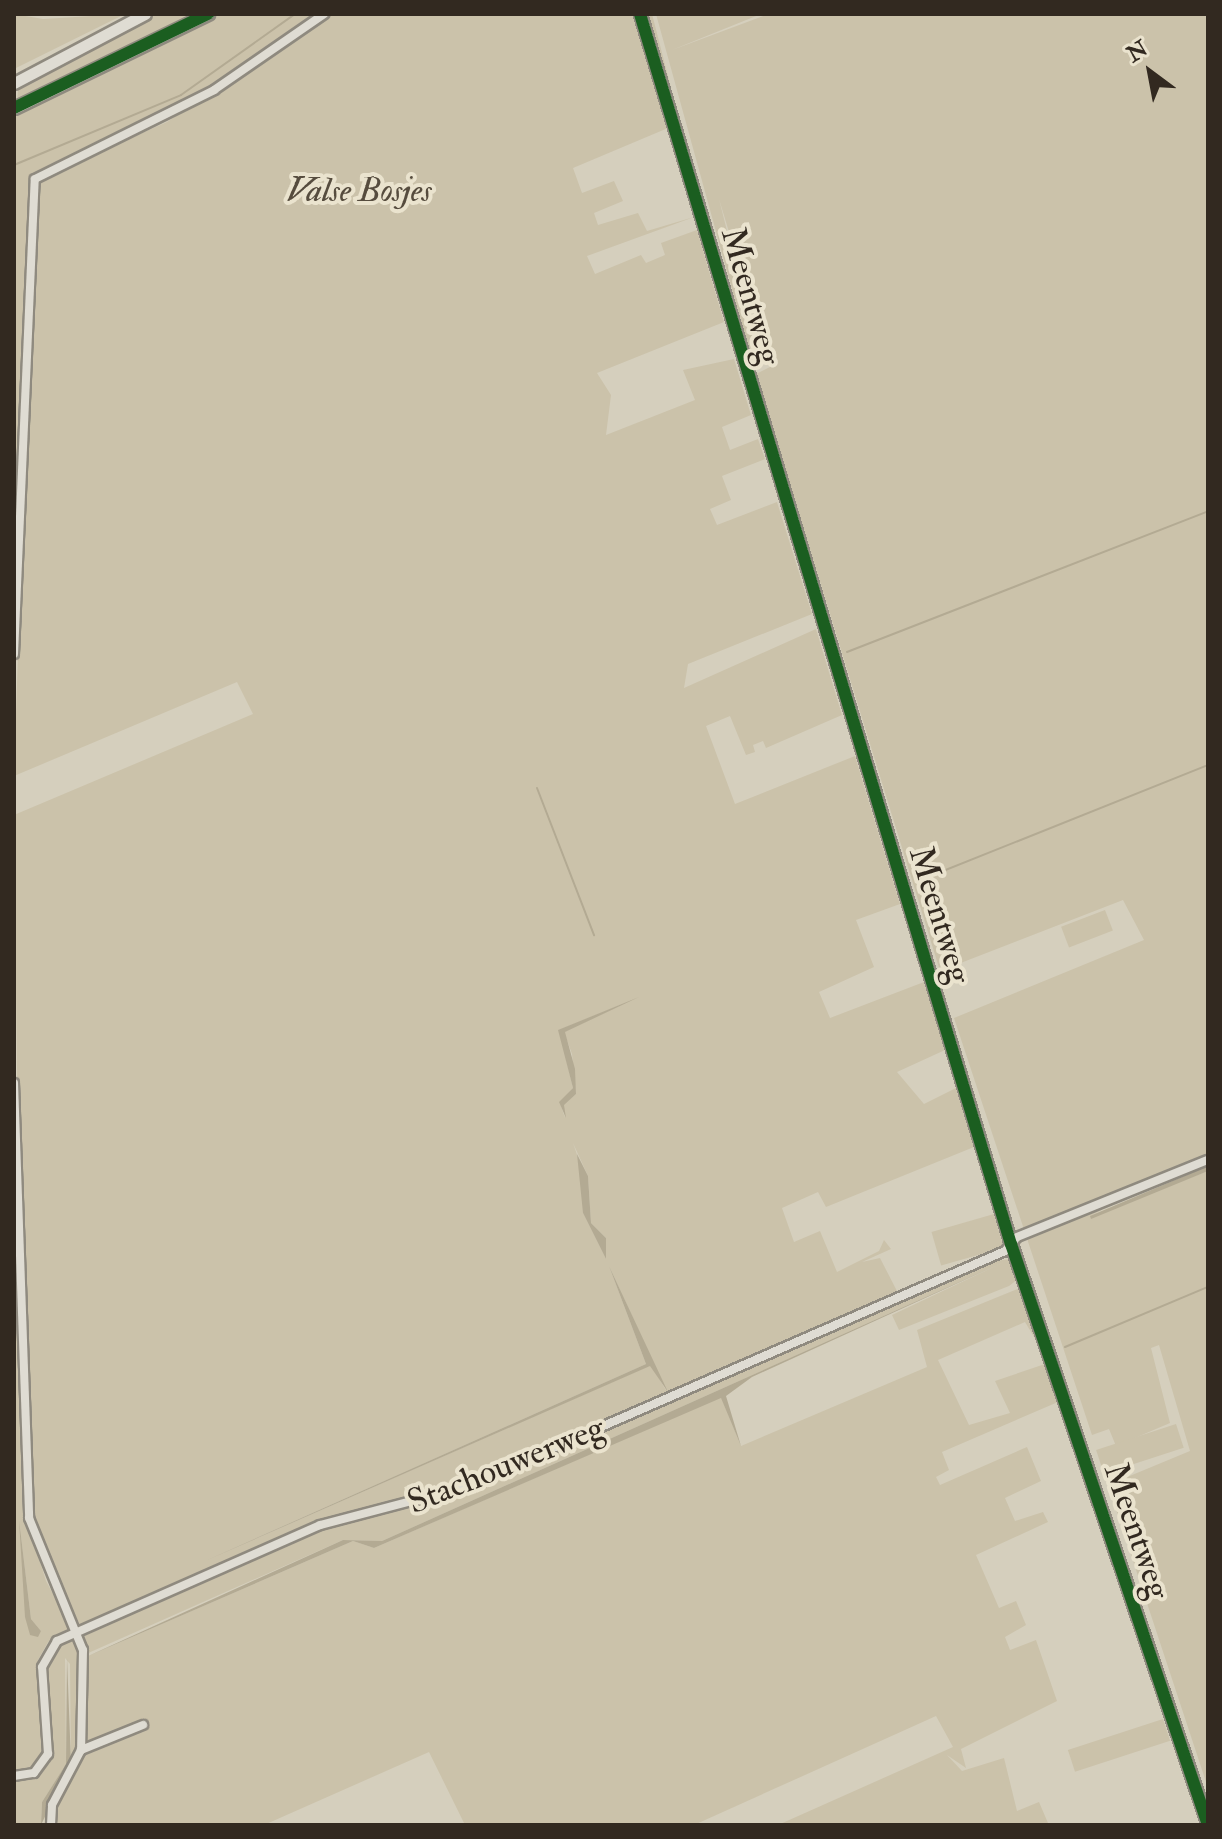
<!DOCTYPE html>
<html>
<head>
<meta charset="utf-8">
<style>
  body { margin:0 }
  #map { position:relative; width:1222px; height:1839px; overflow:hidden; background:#d5cfbd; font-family:"IM FELL Double Pica",serif }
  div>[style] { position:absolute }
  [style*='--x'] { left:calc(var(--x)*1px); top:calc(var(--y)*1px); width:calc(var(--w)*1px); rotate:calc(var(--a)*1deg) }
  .green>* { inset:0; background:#cbc2aa; transform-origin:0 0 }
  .water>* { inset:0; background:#b3aa93 }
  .stream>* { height:2px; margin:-1px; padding:0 1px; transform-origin:1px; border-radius:1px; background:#b3aa93 }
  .roads { filter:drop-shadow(2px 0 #8f8a7f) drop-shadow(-2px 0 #8f8a7f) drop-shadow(0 2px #8f8a7f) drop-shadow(0 -2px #8f8a7f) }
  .street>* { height:8px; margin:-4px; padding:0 4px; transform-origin:4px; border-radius:4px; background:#dfdcd3 }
  .secondary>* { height:11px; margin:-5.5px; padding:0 5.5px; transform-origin:5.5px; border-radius:5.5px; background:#dfdcd3 }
  .cycleway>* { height:12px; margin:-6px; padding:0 6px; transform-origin:6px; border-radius:6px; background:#1b5e20 }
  span { translate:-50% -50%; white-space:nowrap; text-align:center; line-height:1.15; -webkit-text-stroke:8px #eae3ce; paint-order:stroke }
  .park-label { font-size:34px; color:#564c3e; font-style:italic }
  .street-label { font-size:34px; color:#322920 }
  .frame { position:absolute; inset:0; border:16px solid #322920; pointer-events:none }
  .north { position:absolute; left:1110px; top:32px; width:80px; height:80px; -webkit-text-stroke:6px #eae3ce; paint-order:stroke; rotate:328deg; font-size:22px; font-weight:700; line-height:32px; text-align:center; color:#322920 }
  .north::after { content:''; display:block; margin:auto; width:28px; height:36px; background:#322920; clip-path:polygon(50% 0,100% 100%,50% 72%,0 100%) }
</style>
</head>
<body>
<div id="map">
  <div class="green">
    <div style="clip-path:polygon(14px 14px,43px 19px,125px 14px,14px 69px)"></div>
    <div style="clip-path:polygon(157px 14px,193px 14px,17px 102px,18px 90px)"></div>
    <div style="clip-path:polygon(216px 14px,319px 14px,175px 108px,31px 180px,14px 580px,14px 112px)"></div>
    <div style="clip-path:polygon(evenodd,329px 14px,652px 14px,671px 88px,659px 93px,668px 128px,573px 168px,582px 193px,614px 181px,623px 201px,594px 213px,598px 225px,638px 213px,647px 231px,694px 217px,587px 256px,595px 274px,641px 255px,646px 263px,665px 255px,661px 243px,697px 230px,724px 322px,597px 373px,611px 395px,606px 435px,695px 400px,683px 370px,734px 359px,751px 415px,722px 427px,730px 450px,758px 439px,765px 459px,722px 476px,731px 500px,710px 509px,717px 525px,777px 502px,812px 614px,688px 664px,684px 688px,816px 629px,842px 715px,766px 748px,763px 741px,753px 745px,755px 752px,746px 755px,730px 716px,706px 726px,735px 804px,855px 756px,900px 904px,856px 920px,874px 967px,819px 992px,830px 1018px,924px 982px,945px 1050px,897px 1072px,924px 1104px,956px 1088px,974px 1147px,826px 1207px,818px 1192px,782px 1208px,794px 1242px,820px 1231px,837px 1272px,879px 1251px,884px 1240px,891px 1249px,862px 1262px,880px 1258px,899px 1295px,437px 1495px,351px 1515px,81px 1627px,33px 1527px,19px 1242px,14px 815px,253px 714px,237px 682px,14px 776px,32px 224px,39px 179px,167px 122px,329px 14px,625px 1003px,564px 1032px,572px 1054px,576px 1094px,563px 1105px,565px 1118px,560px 1103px,573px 1088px,559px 1030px,625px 1003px,329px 14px,573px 1143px,588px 1176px,591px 1223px,606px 1238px,606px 1259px,583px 1213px,584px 1175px,573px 1143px,329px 14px,609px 1266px,667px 1392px,651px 1365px,205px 1561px,646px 1364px,609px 1266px)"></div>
    <div style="clip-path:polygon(656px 14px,761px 14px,672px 50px,769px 14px,1208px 14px,1208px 1153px,1098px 1199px,1102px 1210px,1090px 1216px,1208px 1171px,1208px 1788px,1108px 1485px,1190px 1451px,1159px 1345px,1151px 1348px,1170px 1423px,1116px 1446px,1109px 1429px,1092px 1435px,954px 1018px,1144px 940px,1123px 900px,940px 971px,756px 374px,770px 367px,719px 199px,759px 359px,752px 362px)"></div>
    <div style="left:1105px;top:910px;width:22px;height:47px;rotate:69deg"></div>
    <div style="clip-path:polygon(evenodd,14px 1180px,28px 1523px,46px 1581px,71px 1627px,48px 1642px,38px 1660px,43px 1756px,35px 1768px,14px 1770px,14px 1180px,19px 1520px,31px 1619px,41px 1631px,30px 1635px,19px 1520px)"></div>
    <div style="left:994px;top:1214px;width:35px;height:65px;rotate:74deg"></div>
    <div style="clip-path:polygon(1012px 1259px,1018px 1279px,1009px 1286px,899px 1330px,892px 1315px,1004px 1262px,382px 1541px,343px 1540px,86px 1654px,84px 1636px,95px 1628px,316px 1530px,435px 1501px,994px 1261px)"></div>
    <div style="clip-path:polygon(1020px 1288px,1043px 1352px,1025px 1322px,938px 1360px,969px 1425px,1010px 1413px,995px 1381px,1045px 1364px,1058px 1402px,942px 1452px,949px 1470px,936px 1477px,940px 1485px,1027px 1447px,1041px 1481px,1005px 1498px,1015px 1521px,1043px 1512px,1048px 1522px,976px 1555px,999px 1608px,1016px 1601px,1026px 1625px,1005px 1637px,1010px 1650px,1036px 1640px,1057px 1701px,961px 1749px,966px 1768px,947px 1755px,962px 1771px,1004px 1758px,1017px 1811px,1039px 1802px,1048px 1823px,778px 1825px,953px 1747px,936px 1716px,694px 1825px,465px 1825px,429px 1752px,264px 1825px,53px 1825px,56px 1802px,84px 1753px,86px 1657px,353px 1541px,374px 1548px,721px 1397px,741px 1446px,927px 1367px,917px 1330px)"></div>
    <div style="left:1176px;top:1424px;width:25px;height:84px;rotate:72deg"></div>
    <div style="clip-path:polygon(73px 1639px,83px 1661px,77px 1754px,44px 1825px,47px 1801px,71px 1763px,70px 1664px,65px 1658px,66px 1764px,42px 1802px,41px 1825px,14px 1825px,14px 1781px,33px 1778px,50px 1763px,46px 1663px,55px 1648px)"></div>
    <div style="left:1163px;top:1719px;width:23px;height:100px;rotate:72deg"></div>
  </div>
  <div class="water">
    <div style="clip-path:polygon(639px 997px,565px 1032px,575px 1069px,576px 1094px,564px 1105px,566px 1118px,559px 1102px,573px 1088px,558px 1030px)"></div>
    <div style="clip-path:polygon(577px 1154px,588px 1176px,591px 1223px,606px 1238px,606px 1259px,583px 1213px)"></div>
    <div style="clip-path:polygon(1208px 1166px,1208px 1171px,1091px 1219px,1090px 1216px)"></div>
    <div style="clip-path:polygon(1004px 1262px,752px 1377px,726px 1396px,741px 1446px,721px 1398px,374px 1548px,353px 1541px,86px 1657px,343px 1540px,382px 1541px)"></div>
    <div style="clip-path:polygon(609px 1266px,668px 1392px,650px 1366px,205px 1561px,646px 1364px)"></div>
    <div style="clip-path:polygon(19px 1520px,31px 1619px,41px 1631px,38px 1637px,30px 1635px,25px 1617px)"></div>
    <div style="clip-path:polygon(67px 1658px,71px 1763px,41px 1825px,42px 1802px,66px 1764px)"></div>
  </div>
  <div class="stream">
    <div style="--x:14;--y:165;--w:181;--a:-22.7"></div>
    <div style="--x:181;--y:95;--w:140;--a:-35.4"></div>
    <div style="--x:847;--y:652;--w:388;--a:-21.3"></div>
    <div style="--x:537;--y:788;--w:158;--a:68.8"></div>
    <div style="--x:918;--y:881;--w:312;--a:-21.8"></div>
    <div style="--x:1065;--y:1347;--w:155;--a:-22.8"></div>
  </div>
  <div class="roads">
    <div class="street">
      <div style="--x:14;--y:654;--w:475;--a:-87.5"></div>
      <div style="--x:35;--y:179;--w:200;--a:-26.4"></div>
      <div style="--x:214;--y:90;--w:134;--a:-34.6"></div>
      <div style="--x:14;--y:1083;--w:435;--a:88"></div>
      <div style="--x:29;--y:1518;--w:143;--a:67.8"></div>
      <div style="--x:83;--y:1650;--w:100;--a:91.1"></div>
      <div style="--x:14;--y:1776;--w:20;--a:-9"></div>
      <div style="--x:34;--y:1773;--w:24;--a:-54"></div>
      <div style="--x:48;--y:1754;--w:87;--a:-93.9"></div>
      <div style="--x:42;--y:1667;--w:30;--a:-60"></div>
      <div style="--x:57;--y:1641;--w:287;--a:-23.8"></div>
      <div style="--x:320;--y:1525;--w:146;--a:-14.7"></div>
      <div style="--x:461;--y:1488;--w:593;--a:-23.54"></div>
      <div style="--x:1005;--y:1251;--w:18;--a:-49"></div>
      <div style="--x:1017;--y:1237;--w:206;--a:-22"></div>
      <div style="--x:51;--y:1825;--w:20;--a:-87"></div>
      <div style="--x:52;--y:1805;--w:62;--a:-62.2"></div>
      <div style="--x:81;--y:1750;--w:67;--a:-22"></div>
    </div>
    <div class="secondary">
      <div style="--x:640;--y:14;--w:1285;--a:73.22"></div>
      <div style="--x:1011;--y:1244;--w:613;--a:71.27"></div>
      <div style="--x:14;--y:83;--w:148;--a:-27.8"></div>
      <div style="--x:14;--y:108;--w:216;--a:-25.9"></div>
    </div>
  </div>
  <div class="cycleway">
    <div style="--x:640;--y:14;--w:1285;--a:73.22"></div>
    <div style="--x:1011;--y:1244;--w:613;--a:71.27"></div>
    <div style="--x:14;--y:108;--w:216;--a:-25.9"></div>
  </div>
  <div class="park-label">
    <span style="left:359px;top:191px">Valse Bosjes</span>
  </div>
  <div class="street-label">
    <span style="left:751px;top:296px;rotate:74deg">Meentweg</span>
    <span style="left:940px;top:915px;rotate:73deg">Meentweg</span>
    <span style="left:506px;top:1465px;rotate:-22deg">Stachouwerweg</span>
    <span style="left:1137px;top:1531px;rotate:71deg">Meentweg</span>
  </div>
  <div class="frame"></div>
  <div class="north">N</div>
</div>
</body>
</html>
